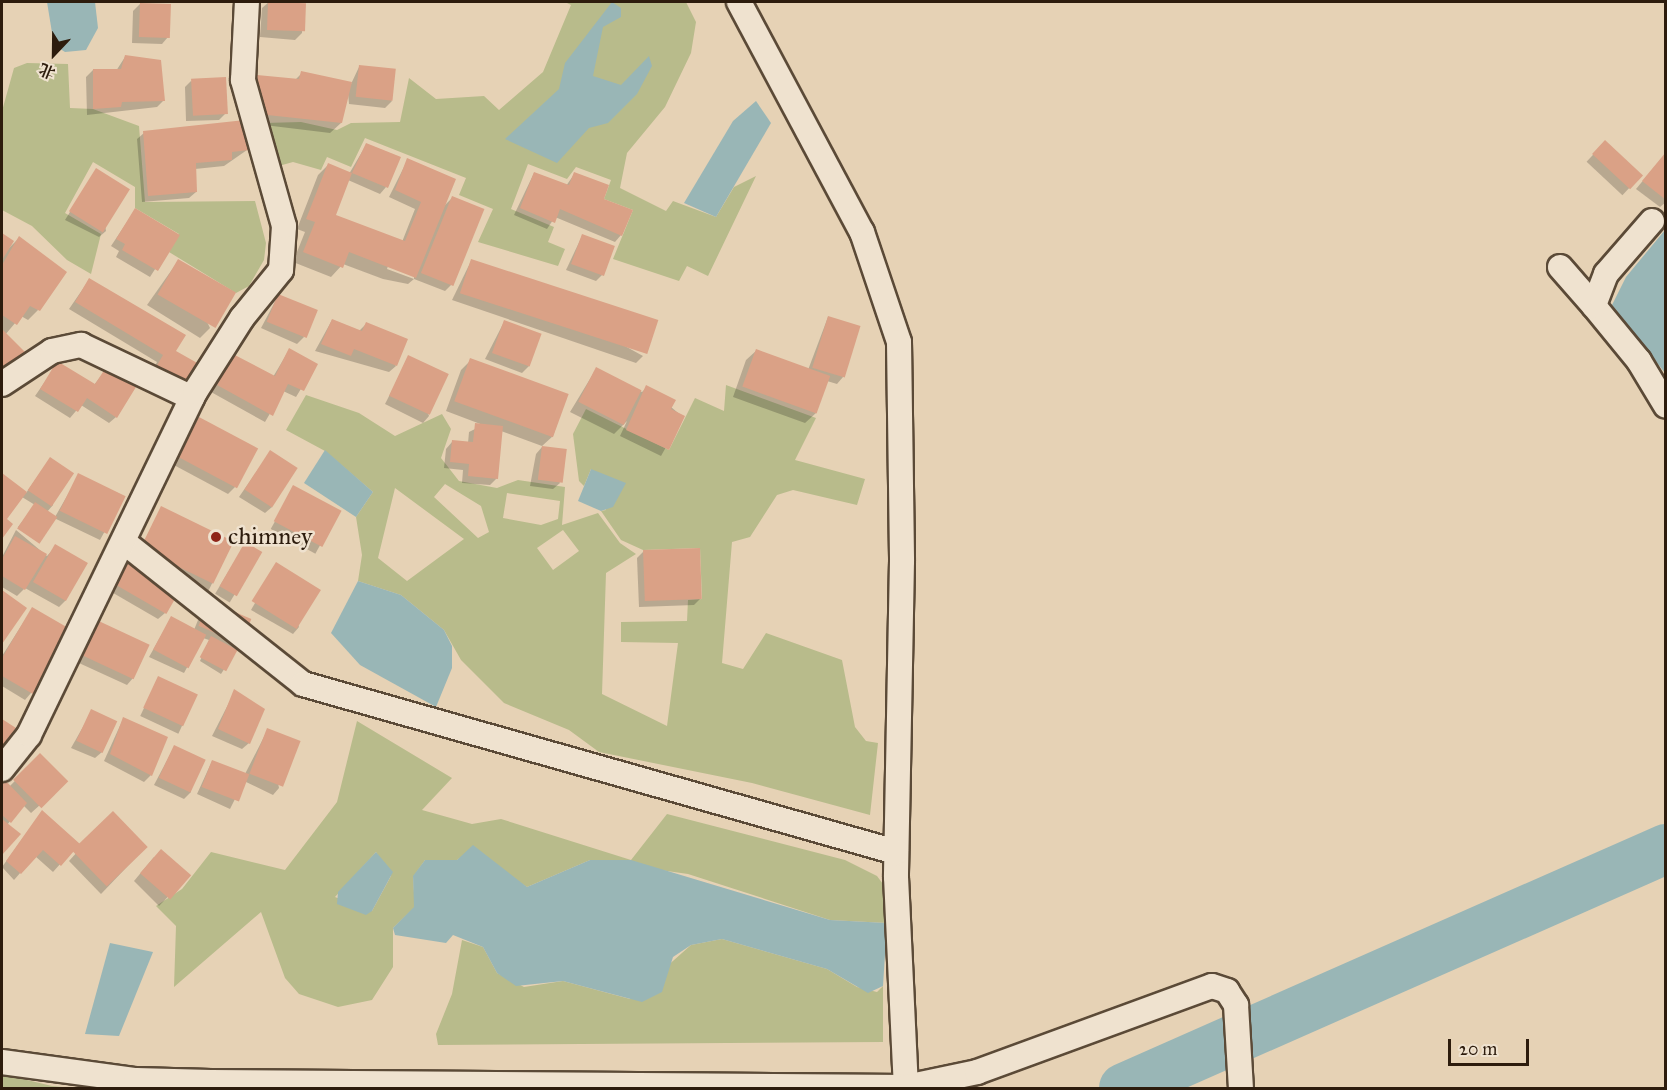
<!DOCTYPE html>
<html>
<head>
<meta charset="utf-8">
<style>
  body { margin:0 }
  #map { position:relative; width:1667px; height:1090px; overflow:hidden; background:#e6d2b5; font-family:"IM FELL Great Primer","Noto Serif SC",serif }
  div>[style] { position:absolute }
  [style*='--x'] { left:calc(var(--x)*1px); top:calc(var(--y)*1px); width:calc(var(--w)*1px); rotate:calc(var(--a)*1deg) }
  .green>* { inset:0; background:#b8bb8b }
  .water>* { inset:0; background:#99b6b6 }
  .shadow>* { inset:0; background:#0003; transform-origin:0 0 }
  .river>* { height:50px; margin:-25px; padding:0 25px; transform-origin:25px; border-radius:25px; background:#99b6b6 }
  .building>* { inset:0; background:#daa186; transform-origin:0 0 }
  .roads { filter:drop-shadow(2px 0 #5b4a37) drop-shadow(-2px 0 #5b4a37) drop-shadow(0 2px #5b4a37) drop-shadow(0 -2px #5b4a37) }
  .minor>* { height:24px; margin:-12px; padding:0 12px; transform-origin:12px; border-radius:12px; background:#efe2cf }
  .dots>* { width:16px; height:16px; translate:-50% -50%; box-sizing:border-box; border:3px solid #efe2cf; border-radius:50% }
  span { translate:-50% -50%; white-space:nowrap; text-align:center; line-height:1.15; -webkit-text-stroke:5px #efe2cf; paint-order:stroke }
  .poi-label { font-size:24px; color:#2d1c0d }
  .left { translate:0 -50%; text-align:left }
  .frame { position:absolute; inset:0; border:3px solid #2d1c0d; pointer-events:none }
  .north { position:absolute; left:24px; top:24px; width:60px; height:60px; -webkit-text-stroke:4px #efe2cf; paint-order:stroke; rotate:202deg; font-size:16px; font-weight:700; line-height:24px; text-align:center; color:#2d1c0d }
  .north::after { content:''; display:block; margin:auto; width:21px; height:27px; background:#2d1c0d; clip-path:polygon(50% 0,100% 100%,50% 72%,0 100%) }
  .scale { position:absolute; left:1448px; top:1039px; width:81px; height:27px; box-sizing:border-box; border:3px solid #2d1c0d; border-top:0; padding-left:8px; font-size:18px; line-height:21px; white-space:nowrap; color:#2d1c0d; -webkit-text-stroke:4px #efe2cf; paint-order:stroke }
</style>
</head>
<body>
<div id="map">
  <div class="green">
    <div style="clip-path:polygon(565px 2px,686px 2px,696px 22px,691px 53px,665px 107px,627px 153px,620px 188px,666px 211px,673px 201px,716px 217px,734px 187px,756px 176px,708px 276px,687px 266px,679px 281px,613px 259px,633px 210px,604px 199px,611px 180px,576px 167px,567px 179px,528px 164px,511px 209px,554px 227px,548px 242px,565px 249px,558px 266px,478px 242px,493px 209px,459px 195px,466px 178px,365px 138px,351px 167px,327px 157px,321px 170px,293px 162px,275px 167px,265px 123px,301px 122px,337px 130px,351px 123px,400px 122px,409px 78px,436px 99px,484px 96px,499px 110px,543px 72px,571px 5px)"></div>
    <div style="clip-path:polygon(27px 63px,68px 64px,70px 108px,93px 109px,139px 126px,145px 202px,255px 201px,266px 243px,264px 260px,249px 286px,236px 293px,169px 252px,179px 234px,135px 208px,135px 187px,93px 162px,65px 213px,101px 234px,91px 274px,67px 260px,32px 226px,2px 210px,2px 111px,14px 68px)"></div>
    <div style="clip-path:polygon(evenodd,726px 385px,816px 418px,795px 460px,865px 479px,857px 505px,793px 490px,777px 495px,750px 537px,732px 542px,722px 663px,743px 669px,766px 633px,842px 660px,855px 727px,866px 741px,878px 743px,870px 815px,752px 783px,599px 752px,569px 730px,504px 703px,461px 660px,444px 630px,401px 595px,358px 581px,362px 555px,356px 517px,373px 492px,325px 451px,286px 430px,306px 395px,359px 413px,395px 436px,442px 414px,451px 429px,441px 458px,459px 481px,497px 488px,518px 480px,565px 487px,562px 525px,598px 513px,620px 543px,636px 554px,606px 573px,602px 694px,667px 726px,678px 643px,621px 642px,621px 622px,687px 621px,688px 600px,702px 599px,700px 548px,643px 550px,621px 540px,601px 511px,606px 510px,591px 469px,584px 486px,579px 481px,573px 434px,586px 409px,669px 450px,695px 398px,724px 411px,726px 385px,445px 484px,481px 506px,489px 532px,478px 538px,434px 497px,445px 484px,726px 385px,395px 488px,464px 539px,407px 581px,378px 558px,395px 488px,726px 385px,507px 493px,560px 501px,558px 519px,541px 525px,503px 518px,507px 493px,726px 385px,563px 530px,579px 551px,553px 570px,537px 548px,563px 530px)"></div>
    <div style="clip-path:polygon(evenodd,357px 721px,452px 778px,422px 810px,472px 824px,501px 819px,631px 860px,667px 814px,845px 860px,877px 876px,886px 888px,887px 923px,830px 920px,688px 874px,590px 860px,527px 887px,470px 850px,457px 860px,425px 860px,413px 877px,415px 907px,393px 928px,393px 967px,372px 1000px,338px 1007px,299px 994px,285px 978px,261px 912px,174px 987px,176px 926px,156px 906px,182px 889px,211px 852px,285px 870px,337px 802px,357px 721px,376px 852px,391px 876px,372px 911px,335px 897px,376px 852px)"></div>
    <div style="clip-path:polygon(722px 939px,827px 969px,857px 987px,877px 992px,883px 986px,883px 1042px,438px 1045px,436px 1034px,452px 994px,462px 940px,483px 947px,497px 973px,524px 987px,563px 981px,630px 999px,691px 945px)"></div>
    <div style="clip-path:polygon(2px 1074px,52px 1086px,73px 1088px,2px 1088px)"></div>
  </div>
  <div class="water">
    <div style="clip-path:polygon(47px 2px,95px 2px,98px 28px,86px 50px,65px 52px,54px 45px)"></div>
    <div style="clip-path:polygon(612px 2px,621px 8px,621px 17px,603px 27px,593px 76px,621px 85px,649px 56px,652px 66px,637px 94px,608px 123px,589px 128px,557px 163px,505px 139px,559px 89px,565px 63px)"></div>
    <div style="clip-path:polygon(756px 101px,771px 123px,716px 217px,684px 203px,733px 121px)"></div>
    <div style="clip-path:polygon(1665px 230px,1665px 229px,1665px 373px,1612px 305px,1626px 277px)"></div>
    <div style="clip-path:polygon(325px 450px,373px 492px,356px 517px,304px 483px)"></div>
    <div style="clip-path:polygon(591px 469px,626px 483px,613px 507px,601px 511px,578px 501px)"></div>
    <div style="clip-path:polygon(358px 581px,401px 595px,444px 630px,452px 646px,452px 668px,436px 707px,360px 665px,331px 633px)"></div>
    <div style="clip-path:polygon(473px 845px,527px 887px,590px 860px,631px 860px,830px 920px,887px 923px,883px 986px,868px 993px,827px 969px,722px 939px,691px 945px,673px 957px,662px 992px,642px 1002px,563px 981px,516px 986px,497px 973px,483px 947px,453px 935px,446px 943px,395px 935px,393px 928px,414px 907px,413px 876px,425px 860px,457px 860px)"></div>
    <div style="clip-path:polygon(376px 852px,393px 872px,372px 911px,366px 915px,337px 904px,338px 892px)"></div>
    <div style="clip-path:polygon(110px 943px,153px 952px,119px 1036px,85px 1034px)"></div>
  </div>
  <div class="shadow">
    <div style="clip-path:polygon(269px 2px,304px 5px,302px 33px,295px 40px,260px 37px,262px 8px)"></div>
    <div style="clip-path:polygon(140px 4px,168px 37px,162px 44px,132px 43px,133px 11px)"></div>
    <div style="clip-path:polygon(125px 57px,163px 101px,157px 107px,87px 115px,86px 77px,93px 70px,116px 71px)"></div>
    <div style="clip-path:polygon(359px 67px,392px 101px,385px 108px,349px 104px,348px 93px,341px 123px,330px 133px,248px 123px,248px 87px,258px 77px,295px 80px,302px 73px,351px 84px)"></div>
    <div style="clip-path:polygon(191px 81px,226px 113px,219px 120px,186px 121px,185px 87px)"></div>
    <div style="clip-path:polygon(144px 133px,247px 150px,224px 166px,195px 169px,196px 192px,189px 198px,142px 202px,137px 139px)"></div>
    <div style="left:1605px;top:142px;width:49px;height:27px;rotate:43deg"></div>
    <div style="clip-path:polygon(evenodd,366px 145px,386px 187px,380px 194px,348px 180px,334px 216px,402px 242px,415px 209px,389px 197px,408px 159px,443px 207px,452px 198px,452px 284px,445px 291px,414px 279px,408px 284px,383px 279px,343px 264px,331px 277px,293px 262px,305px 232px,297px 229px,318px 175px,328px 165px,349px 174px,366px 145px,388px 266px,414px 276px,414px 279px,387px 269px,388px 266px)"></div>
    <div style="clip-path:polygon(1666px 153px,1666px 202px,1660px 207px,1636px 189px)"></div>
    <div style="clip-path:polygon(96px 170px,106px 231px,99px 237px,65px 220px)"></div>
    <div style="clip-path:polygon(534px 173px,566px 186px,575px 173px,602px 200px,621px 235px,615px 242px,555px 217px,547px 229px,514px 215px)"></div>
    <div style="clip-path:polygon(135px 210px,177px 235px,150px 277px,116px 257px,119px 251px,111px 246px)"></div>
    <div style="clip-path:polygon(2px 235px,12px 241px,8px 249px,19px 238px,38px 310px,28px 320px,21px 316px,5px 335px,23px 352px,2px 372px)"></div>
    <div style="clip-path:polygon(582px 236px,602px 275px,596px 281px,566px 270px)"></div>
    <div style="clip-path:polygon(178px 261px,210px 328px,200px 338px,147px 305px)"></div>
    <div style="clip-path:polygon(471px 261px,643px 356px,636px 363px,452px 300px)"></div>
    <div style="clip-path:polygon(89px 280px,174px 351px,197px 365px,151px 374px,157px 362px,69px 309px)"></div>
    <div style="clip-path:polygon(278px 296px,304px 337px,297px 344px,261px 328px)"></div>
    <div style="clip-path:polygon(828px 317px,843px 377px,837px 384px,827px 381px,816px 413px,805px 423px,733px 397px,746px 360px,757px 350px,808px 370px)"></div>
    <div style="clip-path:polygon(332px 320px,359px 331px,366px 324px,396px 366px,389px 372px,315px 351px)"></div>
    <div style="clip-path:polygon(504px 322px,529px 366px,522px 373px,485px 359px)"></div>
    <div style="clip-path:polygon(289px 350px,316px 364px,296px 397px,283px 391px,265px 422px,211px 392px,225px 361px,273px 377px)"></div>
    <div style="clip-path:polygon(409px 357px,429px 416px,423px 423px,385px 404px)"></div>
    <div style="clip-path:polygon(471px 360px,567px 395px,553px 436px,542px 446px,501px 431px,497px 478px,490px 485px,462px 483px,463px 470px,444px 468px,446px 449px,452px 442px,468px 443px,469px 432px,483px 425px,446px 411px,461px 370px)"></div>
    <div style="clip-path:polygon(58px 363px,94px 385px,105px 371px,116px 417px,109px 423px,81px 405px,70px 418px,35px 396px)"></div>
    <div style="clip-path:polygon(596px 369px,642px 392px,647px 387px,683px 417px,661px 456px,620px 436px,627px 421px,614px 434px,570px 412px)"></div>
    <div style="clip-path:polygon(199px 418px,235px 487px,228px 494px,172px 464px)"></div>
    <div style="clip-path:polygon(542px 447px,560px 483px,553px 489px,530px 486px,536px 454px)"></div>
    <div style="clip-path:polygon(270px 452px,272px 507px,265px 513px,239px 497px)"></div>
    <div style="clip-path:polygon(50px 459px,53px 505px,47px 512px,55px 517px,79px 475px,124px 496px,100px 540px,54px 518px,40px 542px,18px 527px,35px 505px,22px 497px,5px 519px,11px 524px,2px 537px,2px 475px,26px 493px)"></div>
    <div style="left:294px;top:487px;width:51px;height:48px;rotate:29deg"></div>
    <div style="left:162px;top:508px;width:78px;height:55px;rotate:26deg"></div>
    <div style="clip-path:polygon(16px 530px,47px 556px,56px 546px,66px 600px,59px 607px,25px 588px,17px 596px,2px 587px,2px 557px)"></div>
    <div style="left:245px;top:544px;width:17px;height:58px;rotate:31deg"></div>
    <div style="clip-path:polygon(644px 551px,700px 599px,694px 605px,639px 607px,637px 558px)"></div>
    <div style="clip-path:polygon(128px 562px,165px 613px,158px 619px,108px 590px)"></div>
    <div style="clip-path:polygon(277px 564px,299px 627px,293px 634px,251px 610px)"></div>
    <div style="clip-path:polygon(2px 592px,25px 608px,2px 641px)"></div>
    <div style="clip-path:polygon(32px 609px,31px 693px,25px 700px,2px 686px,2px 656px)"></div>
    <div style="clip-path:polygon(202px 610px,240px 645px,221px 674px,200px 661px,209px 640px,203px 638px,184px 673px,149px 657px,171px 618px,194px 630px)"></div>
    <div style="clip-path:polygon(82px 624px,133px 678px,127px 685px,68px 658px)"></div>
    <div style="left:158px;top:678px;width:42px;height:42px;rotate:25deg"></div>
    <div style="clip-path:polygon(235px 691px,249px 743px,242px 749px,212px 736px)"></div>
    <div style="clip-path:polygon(92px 711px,102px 752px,95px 758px,71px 748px)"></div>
    <div style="clip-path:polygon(123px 719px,151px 775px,144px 782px,104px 761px)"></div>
    <div style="clip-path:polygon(268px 729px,279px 788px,273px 795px,244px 781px,230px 809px,197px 794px,212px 761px,245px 774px)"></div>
    <div style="clip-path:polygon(174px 747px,191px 792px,184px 799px,154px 785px)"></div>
    <div style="clip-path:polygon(40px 755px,59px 788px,31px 813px,23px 805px,7px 825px,19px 834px,2px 853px,2px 779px,9px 787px)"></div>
    <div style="clip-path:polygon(42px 812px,78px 844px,53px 872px,35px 856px,14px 880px,2px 867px)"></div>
    <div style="clip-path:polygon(106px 820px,146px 847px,101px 894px,69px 861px)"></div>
    <div style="clip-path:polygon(154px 857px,189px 875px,159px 906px,134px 881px)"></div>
  </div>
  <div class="river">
    <div style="--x:1124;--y:1088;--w:592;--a:-23.8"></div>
  </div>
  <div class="building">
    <div style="left:268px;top:2px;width:38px;height:28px;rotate:2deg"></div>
    <div style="left:140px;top:3px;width:31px;height:34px;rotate:2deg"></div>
    <div style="clip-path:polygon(125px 55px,161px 60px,165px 101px,122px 102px,121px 107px,93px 109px,93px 69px,121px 69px)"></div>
    <div style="left:359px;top:65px;width:37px;height:32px;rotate:6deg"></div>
    <div style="clip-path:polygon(301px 71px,352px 82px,342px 123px,258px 114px,257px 75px,299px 79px)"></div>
    <div style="left:226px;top:77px;width:37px;height:35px;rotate:87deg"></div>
    <div style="clip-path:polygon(245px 120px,249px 150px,232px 152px,232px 160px,196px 163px,197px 192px,148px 196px,143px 131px)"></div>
    <div style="left:1605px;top:140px;width:52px;height:19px;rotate:43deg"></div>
    <div style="clip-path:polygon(366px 143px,401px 157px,388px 188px,352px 173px,336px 215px,405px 241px,421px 202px,395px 190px,407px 158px,456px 179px,416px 278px,349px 252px,343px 268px,303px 252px,315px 222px,306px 219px,328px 163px,352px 173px)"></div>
    <div style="clip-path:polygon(1666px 152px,1666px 200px,1642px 181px)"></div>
    <div style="left:96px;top:168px;width:40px;height:51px;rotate:32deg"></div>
    <div style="clip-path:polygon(534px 172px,569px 185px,574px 172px,609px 185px,604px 199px,633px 210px,622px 236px,560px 209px,555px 223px,520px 208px)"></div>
    <div style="left:452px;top:196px;width:35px;height:83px;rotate:22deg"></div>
    <div style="clip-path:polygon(135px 208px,180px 235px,158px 271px,122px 250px,125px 244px,116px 239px)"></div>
    <div style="clip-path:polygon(2px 233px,14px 241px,2px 260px)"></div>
    <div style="left:582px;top:234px;width:35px;height:32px;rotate:20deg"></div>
    <div style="clip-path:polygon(19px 236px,67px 272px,40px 311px,30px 306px,17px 325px,2px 315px,2px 265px)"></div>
    <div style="left:178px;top:259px;width:67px;height:41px;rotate:30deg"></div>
    <div style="left:471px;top:259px;width:197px;height:36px;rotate:18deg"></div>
    <div style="clip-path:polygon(89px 278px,186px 335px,176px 351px,199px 364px,188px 385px,156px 367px,163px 355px,75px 302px)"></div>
    <div style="left:278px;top:294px;width:43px;height:30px;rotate:22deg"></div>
    <div style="left:828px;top:316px;width:34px;height:54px;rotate:17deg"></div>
    <div style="clip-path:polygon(332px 319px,362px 331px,366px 322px,408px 339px,397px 366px,354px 349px,351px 356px,321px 344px)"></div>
    <div style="left:504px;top:320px;width:40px;height:35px;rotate:20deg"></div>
    <div style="clip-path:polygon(2px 329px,25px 352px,2px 373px)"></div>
    <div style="clip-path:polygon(289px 348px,318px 364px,304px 391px,288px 384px,273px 416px,217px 385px,231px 353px,275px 376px)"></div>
    <div style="left:756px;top:349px;width:79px;height:40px;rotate:20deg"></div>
    <div style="left:408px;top:355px;width:45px;height:45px;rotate:25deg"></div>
    <div style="left:470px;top:358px;width:105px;height:46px;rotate:20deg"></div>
    <div style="clip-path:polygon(57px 361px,95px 384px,105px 369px,136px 387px,117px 418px,87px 398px,78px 412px,40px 389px)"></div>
    <div style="left:596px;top:367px;width:51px;height:39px;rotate:27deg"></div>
    <div style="clip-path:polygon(646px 385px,676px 400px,671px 409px,685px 416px,669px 450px,626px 430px)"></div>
    <div style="left:199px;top:417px;width:67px;height:45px;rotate:28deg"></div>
    <div style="clip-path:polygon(475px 423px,503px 426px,498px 479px,468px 476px,469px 464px,450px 462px,452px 440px,473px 442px)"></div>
    <div style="left:542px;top:446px;width:25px;height:34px;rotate:7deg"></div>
    <div style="left:270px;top:450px;width:33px;height:47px;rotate:33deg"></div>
    <div style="left:50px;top:457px;width:29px;height:40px;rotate:34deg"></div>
    <div style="clip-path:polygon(2px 473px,27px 492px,7px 519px,13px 524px,2px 539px)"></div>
    <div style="left:78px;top:473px;width:53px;height:42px;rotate:26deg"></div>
    <div style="left:293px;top:485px;width:55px;height:41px;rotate:28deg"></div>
    <div style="left:35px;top:502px;width:27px;height:32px;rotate:34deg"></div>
    <div style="left:161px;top:506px;width:81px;height:47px;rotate:26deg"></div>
    <div style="clip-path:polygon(15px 536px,47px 554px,25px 590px,2px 576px,2px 559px)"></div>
    <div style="left:245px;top:542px;width:20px;height:51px;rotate:30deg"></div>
    <div style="left:55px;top:544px;width:38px;height:44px;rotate:30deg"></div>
    <div style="left:700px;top:548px;width:51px;height:57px;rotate:88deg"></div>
    <div style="left:127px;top:560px;width:61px;height:27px;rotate:30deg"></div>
    <div style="left:276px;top:562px;width:53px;height:46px;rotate:32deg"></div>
    <div style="clip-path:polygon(2px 590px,27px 608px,2px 644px)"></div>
    <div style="left:209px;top:601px;width:46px;height:27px;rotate:23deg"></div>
    <div style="clip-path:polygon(32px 607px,70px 629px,33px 694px,2px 676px,2px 658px)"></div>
    <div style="left:88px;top:616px;width:68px;height:38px;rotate:25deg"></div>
    <div style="left:171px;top:616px;width:40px;height:38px;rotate:28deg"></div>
    <div style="left:211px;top:636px;width:30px;height:24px;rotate:28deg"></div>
    <div style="left:158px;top:676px;width:44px;height:35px;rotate:25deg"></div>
    <div style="clip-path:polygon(234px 689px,265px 709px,250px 744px,218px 729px)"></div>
    <div style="left:91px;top:709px;width:29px;height:35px;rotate:25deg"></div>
    <div style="clip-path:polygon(123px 717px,168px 737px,152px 776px,110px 754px)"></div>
    <div style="clip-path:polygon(2px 719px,16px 728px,2px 749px)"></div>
    <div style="left:267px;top:728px;width:36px;height:49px;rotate:21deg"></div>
    <div style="left:174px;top:745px;width:35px;height:36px;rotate:25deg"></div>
    <div style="left:40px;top:753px;width:40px;height:38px;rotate:45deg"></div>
    <div style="left:212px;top:760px;width:40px;height:29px;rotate:21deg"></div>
    <div style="clip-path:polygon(2px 777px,27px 803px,11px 823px,2px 815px)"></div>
    <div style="clip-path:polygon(42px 810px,80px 844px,61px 866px,43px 850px,21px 874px,6px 861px)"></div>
    <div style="left:113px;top:811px;width:50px;height:57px;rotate:46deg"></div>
    <div style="clip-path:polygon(2px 819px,21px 834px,2px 855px)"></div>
    <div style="left:161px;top:849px;width:40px;height:32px;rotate:41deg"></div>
  </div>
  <div class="roads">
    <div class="minor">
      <div style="--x:739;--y:2;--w:261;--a:61.9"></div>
      <div style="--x:862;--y:232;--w:116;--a:71.4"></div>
      <div style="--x:899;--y:342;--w:219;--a:89.2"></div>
      <div style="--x:902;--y:561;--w:316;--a:91.1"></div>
      <div style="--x:896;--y:877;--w:211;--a:87.3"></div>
      <div style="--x:1652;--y:221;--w:70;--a:131"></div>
      <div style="--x:1606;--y:274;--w:34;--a:111"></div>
      <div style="--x:1594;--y:306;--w:71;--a:50.7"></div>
      <div style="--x:1639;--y:361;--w:52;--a:59"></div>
      <div style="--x:1560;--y:267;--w:52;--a:48.9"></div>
      <div style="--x:2;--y:384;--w:60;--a:-33.4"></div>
      <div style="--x:52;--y:351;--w:30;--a:-12"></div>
      <div style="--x:81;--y:345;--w:123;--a:25.5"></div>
      <div style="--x:124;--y:542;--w:228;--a:38.4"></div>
      <div style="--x:303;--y:684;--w:616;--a:15.82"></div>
      <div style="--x:2;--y:769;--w:43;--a:-51.5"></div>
      <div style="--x:29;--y:735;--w:381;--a:-64.2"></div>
      <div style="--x:195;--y:392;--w:88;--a:-57.6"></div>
      <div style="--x:242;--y:318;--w:62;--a:-50.9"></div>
      <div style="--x:281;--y:270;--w:44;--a:-86.1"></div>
      <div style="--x:284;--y:226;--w:152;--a:-105.7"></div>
      <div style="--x:243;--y:80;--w:78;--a:-87.1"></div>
      <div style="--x:2;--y:1062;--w:135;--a:7.7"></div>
      <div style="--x:136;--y:1080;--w:75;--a:1.5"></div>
      <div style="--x:211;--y:1082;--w:695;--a:0.41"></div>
      <div style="--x:906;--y:1087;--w:73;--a:-11.9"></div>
      <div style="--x:977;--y:1072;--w:250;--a:-20.1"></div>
      <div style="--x:1212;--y:986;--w:16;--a:18"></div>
      <div style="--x:1227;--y:991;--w:17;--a:57"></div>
      <div style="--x:1236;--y:1005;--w:83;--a:86.6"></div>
    </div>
  </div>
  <div class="dots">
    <div style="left:216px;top:537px;background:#8f2418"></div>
  </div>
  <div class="poi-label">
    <span class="left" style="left:228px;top:537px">chimney</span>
  </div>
  <div class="frame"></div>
  <div class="north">北</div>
  <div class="scale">20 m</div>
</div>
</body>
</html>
